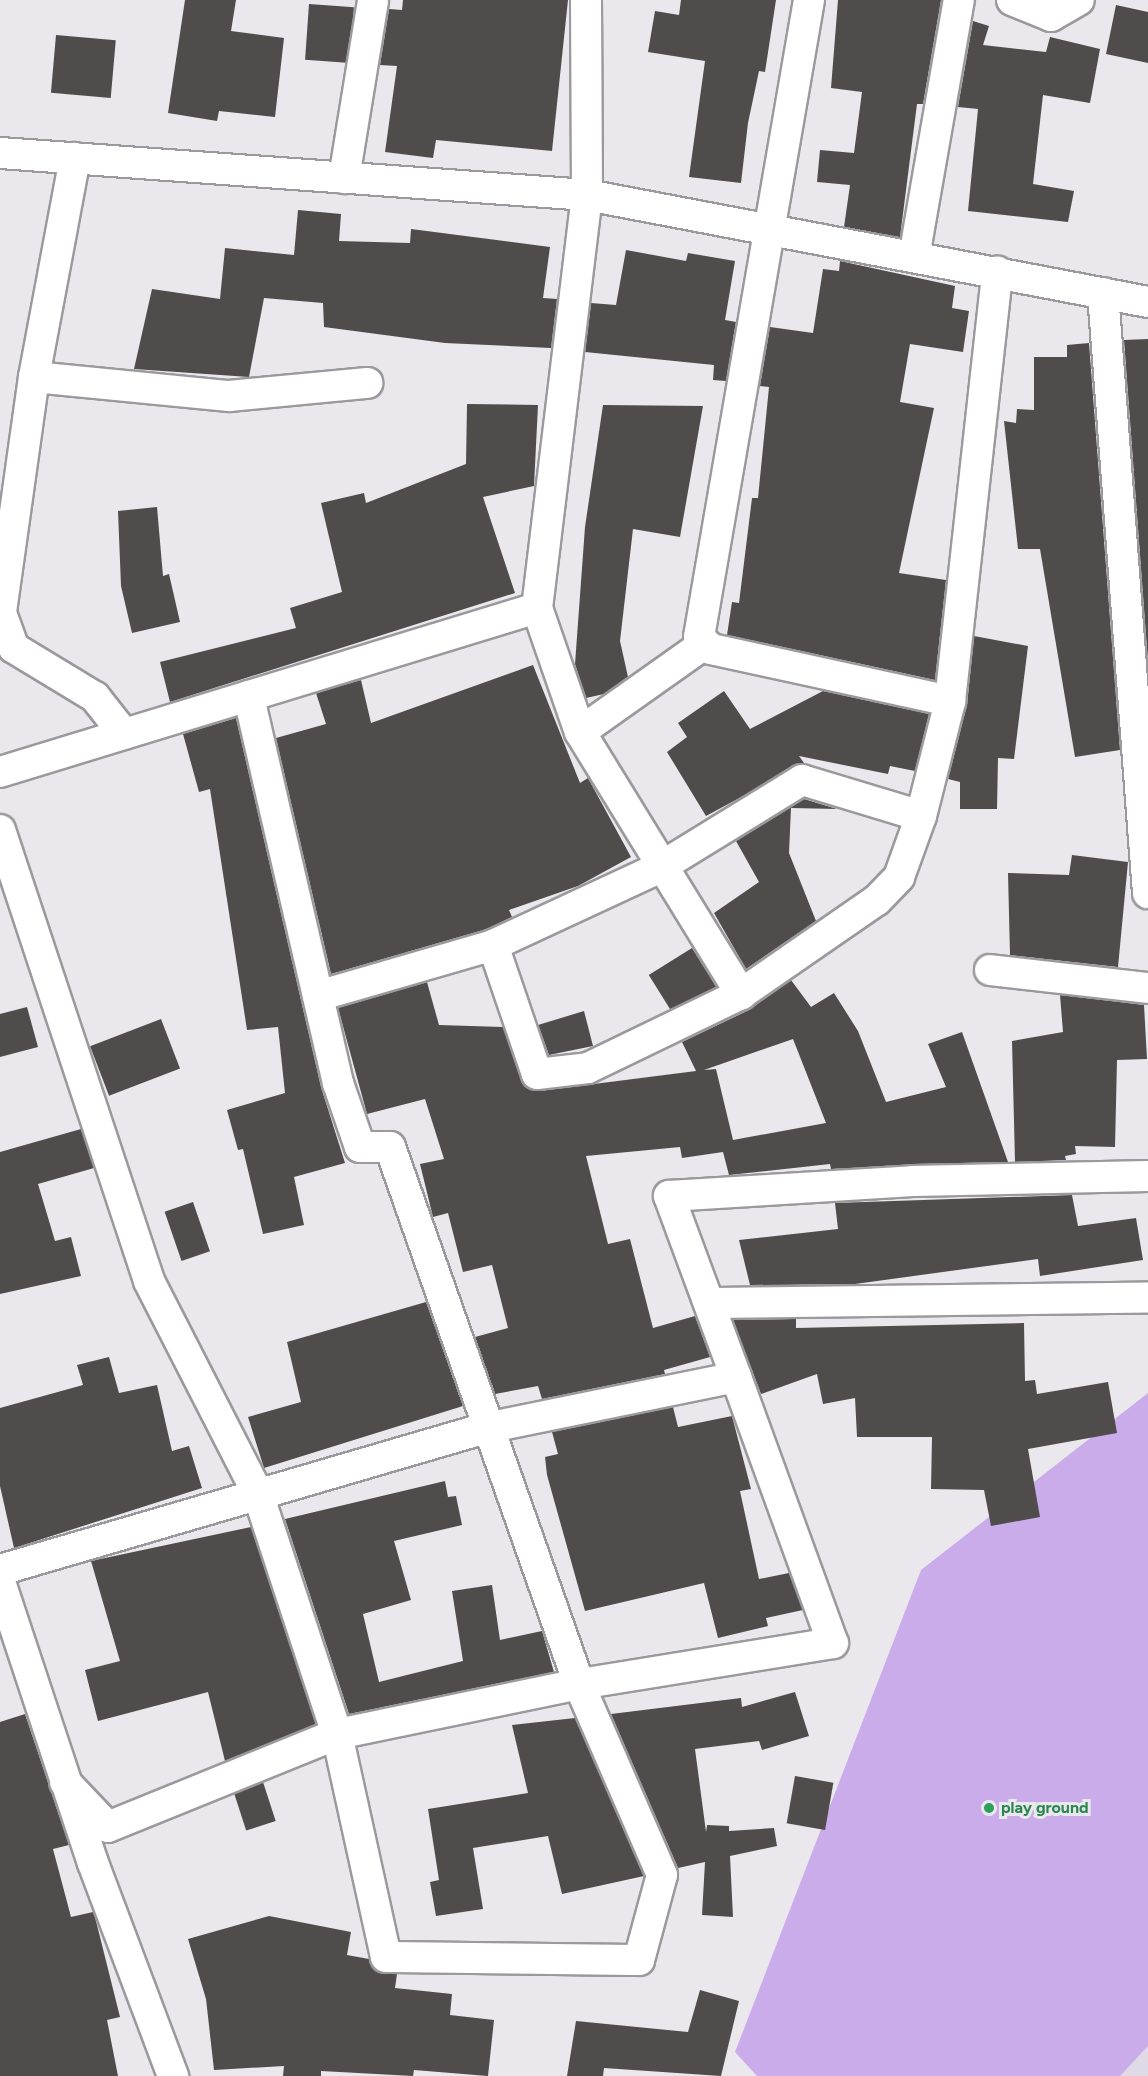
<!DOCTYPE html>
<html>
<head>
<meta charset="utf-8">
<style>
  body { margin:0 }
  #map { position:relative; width:1148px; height:2076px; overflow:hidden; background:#eae8ec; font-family:Figtree,sans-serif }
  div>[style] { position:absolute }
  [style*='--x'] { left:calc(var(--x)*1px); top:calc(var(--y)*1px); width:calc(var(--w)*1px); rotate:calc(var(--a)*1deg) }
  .built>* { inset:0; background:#dfdae5 }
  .green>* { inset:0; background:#caaceb }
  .building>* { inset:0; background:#504c4b; transform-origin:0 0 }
  .roads { filter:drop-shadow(2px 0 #9b999d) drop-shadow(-2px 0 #9b999d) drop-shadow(0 2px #9b999d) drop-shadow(0 -2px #9b999d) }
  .street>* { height:30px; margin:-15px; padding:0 15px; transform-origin:15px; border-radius:15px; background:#fff }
  .dots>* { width:16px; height:16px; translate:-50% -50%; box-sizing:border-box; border:3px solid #eae8ec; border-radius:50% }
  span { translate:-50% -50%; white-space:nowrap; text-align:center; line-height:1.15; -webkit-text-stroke:6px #eae8ec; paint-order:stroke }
  .leisure-label { font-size:16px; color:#27864d; font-weight:700 }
  .left { translate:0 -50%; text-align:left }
</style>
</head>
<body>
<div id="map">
  <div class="built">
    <div style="clip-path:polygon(1148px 2046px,1148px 2076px,1120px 2076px)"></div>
  </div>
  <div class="green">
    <div style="clip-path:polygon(1148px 1393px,1148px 2046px,1120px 2076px,757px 2076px,735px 2052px,921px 1570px)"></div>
  </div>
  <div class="building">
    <div style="clip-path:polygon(185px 0,236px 0,231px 31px,284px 38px,275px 117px,219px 111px,217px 121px,168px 113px)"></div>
    <div style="clip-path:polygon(403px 0,568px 0,552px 151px,436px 140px,433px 158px,385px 152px,397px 66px,380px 65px,389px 9px,402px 10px)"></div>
    <div style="clip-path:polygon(681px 0,776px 0,765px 72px,759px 71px,748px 123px,741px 183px,689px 177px,705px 61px,648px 52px,655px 11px,679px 15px)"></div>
    <div style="clip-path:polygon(838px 0,941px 0,923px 104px,917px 104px,900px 237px,844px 227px,850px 185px,817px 182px,820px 150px,854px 153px,862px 92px,831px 88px)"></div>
    <div style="left:309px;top:4px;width:45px;height:56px;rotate:4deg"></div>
    <div style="clip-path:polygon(1116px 5px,1148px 12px,1148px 63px,1106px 54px)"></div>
    <div style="clip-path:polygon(973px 21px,989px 26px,983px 45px,1046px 52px,1050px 37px,1100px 49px,1090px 103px,1043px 95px,1033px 184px,1074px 191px,1068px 222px,968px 211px,978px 109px,958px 107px)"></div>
    <div style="left:56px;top:35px;width:60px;height:58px;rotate:5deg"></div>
    <div style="clip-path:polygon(298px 210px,341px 214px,339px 241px,410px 243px,411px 229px,550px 247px,543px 298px,557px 299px,551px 348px,445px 343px,324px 327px,323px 303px,264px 298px,249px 377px,134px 369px,152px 289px,220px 299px,225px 248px,294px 255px)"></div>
    <div style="clip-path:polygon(626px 250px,686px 261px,688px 253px,735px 261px,725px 320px,736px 322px,726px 381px,713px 380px,714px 365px,585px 352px,591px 303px,616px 305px)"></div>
    <div style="clip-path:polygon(840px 261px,955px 286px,952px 308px,969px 311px,963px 352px,910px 344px,900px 402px,934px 408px,899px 573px,946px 580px,935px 680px,727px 635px,732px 602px,739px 603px,752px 498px,758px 498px,769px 387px,760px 386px,770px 327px,813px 333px,823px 269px,839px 271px)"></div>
    <div style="clip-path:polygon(1148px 339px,1148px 662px,1124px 340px)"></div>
    <div style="clip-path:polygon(1089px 343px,1120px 750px,1075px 757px,1040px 549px,1018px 549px,1004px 421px,1016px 423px,1017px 409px,1034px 410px,1034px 357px,1067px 357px,1067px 345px)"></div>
    <div style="clip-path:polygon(467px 404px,538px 405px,534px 486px,483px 497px,515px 593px,170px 702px,160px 662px,296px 628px,290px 608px,342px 592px,321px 503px,364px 493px,366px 503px,466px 464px)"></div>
    <div style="clip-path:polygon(603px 405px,703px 406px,680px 537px,633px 529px,620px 641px,628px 677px,604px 694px,586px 698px,575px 664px,585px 527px)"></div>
    <div style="clip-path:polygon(157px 507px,163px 576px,169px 574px,180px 622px,132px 633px,121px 586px,118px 511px)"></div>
    <div style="clip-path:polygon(974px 636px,1028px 646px,1014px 759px,998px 758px,997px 809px,960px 809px,960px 782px,948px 779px,967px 705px)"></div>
    <div style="clip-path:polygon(533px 665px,580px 783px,588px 778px,631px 857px,578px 886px,509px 910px,512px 917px,487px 929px,331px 974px,276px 738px,326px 724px,316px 693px,361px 680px,371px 723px)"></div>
    <div style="clip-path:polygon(724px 691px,750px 729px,823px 691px,929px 714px,915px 771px,890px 766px,888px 774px,799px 756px,804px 763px,706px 816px,667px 752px,687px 737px,678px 723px)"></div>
    <div style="clip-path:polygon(236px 718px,321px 1087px,345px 1163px,294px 1177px,304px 1225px,263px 1234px,243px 1149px,238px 1150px,227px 1110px,285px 1093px,278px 1027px,247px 1030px,210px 789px,199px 792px,183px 734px)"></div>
    <div style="clip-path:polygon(804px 799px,837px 809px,791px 808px,789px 853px,816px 921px,746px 969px,714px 913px,759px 882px,736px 841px)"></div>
    <div style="clip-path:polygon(1072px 855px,1128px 862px,1118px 967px,1010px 955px,1008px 873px,1069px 875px)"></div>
    <div style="left:692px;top:948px;width:46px;height:51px;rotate:58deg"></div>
    <div style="clip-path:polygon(evenodd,791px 980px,811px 1007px,834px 993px,858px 1031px,886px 1102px,946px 1087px,928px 1044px,962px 1032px,1008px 1162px,831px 1169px,830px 1164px,729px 1175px,723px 1152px,682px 1158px,680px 1147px,586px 1156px,608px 1244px,630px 1239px,653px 1328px,695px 1316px,710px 1357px,664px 1370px,665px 1374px,542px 1399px,538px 1386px,495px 1394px,475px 1337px,508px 1328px,492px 1265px,463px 1272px,448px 1213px,433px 1217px,420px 1164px,444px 1159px,425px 1099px,367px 1114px,338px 1008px,427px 982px,439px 1025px,503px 1027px,521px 1080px,539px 1091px,696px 1071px,682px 1042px,749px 1010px,791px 980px,793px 1039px,826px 1123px,733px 1140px,716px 1069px,704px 1070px,793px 1039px)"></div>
    <div style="clip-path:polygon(1060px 995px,1144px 1005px,1147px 1059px,1117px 1060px,1115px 1147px,1075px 1146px,1076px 1154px,1065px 1156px,1066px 1160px,1015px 1162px,1012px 1041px,1063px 1032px)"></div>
    <div style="clip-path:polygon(27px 1007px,38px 1047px,0 1057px,0 1014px)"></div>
    <div style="clip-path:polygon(584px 1011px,593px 1046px,549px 1055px,538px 1025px)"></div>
    <div style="left:161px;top:1019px;width:53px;height:76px;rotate:69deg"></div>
    <div style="clip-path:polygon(81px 1129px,94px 1168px,38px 1184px,55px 1241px,71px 1237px,81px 1276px,0 1294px,0 1152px)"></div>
    <div style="clip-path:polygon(1072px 1195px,1078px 1226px,1136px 1218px,1143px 1260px,1040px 1276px,1038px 1259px,855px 1284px,750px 1285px,739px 1240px,838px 1229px,835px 1203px)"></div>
    <div style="left:193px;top:1202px;width:52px;height:30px;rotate:71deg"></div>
    <div style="clip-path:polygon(426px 1302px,463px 1406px,264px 1468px,248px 1417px,301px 1402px,287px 1342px)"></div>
    <div style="clip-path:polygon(796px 1319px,796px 1328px,1024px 1323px,1025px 1381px,1035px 1380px,1037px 1394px,1108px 1382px,1117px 1433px,1028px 1449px,1040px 1517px,991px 1526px,984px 1490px,931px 1489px,932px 1437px,857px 1437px,855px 1398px,823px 1404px,817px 1374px,761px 1394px,733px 1320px)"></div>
    <div style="clip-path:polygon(109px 1357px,119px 1393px,157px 1385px,172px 1451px,189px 1446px,202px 1488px,14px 1548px,0 1486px,0 1408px,83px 1385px,77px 1365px)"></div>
    <div style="clip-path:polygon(673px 1407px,678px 1427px,732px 1416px,751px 1489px,740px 1491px,759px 1579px,789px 1573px,803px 1610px,766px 1618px,768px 1626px,718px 1638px,704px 1583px,585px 1611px,547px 1475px,545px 1457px,558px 1454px,552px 1432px)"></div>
    <div style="clip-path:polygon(445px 1481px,448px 1497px,456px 1496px,462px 1525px,394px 1541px,411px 1600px,363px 1614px,379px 1682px,463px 1661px,452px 1591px,492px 1585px,500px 1640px,542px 1631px,554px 1672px,349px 1714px,285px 1519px)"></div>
    <div style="clip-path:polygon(251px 1527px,316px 1724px,225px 1761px,208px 1692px,98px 1721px,85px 1670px,120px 1661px,91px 1561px)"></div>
    <div style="clip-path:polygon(795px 1692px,809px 1736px,762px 1750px,759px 1741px,695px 1749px,706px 1832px,707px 1825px,729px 1826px,729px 1831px,774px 1828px,777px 1846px,730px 1856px,733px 1917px,702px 1915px,705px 1862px,678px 1868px,611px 1714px,741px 1698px,742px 1707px)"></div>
    <div style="clip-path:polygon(25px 1714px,69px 1845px,53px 1849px,71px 1917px,93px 1912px,95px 1917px,120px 2017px,107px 2020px,118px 2076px,0 2076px,0 1722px)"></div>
    <div style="clip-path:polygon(575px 1718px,644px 1876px,562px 1894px,548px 1836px,473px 1848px,483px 1909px,436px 1916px,430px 1882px,439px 1880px,428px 1809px,528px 1793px,512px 1725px)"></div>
    <div style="left:795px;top:1776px;width:39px;height:48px;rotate:10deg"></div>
    <div style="left:263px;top:1782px;width:41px;height:31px;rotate:72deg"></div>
    <div style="clip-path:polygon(269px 1916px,351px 1932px,347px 1955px,369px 1959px,379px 1973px,397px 1974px,395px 1988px,452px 1994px,450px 2015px,494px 2020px,488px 2076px,414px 2070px,413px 2076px,321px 2071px,321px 2076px,283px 2076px,284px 2066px,214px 2070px,206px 1999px,188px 1939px)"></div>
    <div style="clip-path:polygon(700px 1990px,739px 2001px,721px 2076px,604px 2068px,603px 2076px,567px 2076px,576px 2021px,688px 2032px)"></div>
  </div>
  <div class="roads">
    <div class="street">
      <div style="--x:586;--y:0;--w:195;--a:89.7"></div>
      <div style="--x:587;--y:195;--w:416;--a:96.9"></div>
      <div style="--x:537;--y:608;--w:131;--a:70.9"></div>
      <div style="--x:580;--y:732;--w:308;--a:58.4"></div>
      <div style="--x:741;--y:994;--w:165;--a:-34.7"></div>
      <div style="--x:877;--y:900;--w:32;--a:-46"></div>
      <div style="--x:899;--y:877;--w:65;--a:-70.2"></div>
      <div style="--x:921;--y:816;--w:119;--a:-75.8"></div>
      <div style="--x:950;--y:701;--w:432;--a:-83.7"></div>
      <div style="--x:809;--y:0;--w:646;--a:99.8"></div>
      <div style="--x:699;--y:637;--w:17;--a:45"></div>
      <div style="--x:711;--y:649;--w:245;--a:12.3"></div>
      <div style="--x:1012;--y:0;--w:42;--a:22.3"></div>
      <div style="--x:1051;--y:16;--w:32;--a:-30"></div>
      <div style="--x:0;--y:153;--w:589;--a:4.09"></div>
      <div style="--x:587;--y:195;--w:571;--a:10.8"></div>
      <div style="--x:75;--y:158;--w:223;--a:100.6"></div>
      <div style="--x:34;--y:377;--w:238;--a:98"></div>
      <div style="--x:1;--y:613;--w:37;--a:70"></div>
      <div style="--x:14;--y:648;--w:95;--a:31.2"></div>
      <div style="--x:95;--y:697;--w:47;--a:51.9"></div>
      <div style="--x:344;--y:178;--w:180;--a:-80.7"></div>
      <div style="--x:914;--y:257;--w:261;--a:-80.1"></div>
      <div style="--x:1103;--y:293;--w:602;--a:85.71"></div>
      <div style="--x:34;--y:377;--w:196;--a:5.6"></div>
      <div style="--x:229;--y:396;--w:139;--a:-5.4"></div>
      <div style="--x:580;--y:732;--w:151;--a:-35.3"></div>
      <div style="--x:0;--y:772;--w:260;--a:-17"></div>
      <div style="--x:0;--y:830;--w:475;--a:71.7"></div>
      <div style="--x:149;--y:1281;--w:239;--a:62.9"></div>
      <div style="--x:258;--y:1494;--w:253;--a:71.8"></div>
      <div style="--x:337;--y:1734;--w:228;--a:77.6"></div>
      <div style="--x:386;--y:1957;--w:253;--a:0.7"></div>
      <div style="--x:639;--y:1960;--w:88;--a:-74.9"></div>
      <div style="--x:662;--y:1875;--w:208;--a:-113.5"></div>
      <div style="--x:579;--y:1684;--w:569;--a:-109.39"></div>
      <div style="--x:390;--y:1147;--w:30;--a:180"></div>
      <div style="--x:360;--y:1147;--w:68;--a:-109"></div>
      <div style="--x:338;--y:1083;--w:397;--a:-103"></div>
      <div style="--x:249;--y:696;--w:301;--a:-17"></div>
      <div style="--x:493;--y:945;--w:136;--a:71.2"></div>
      <div style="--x:537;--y:1074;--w:51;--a:-6.7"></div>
      <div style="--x:588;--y:1068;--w:170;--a:-25.8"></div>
      <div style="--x:990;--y:970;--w:159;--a:6.5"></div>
      <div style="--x:318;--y:996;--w:182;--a:-16.2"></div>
      <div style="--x:493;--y:945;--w:183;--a:-24.9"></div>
      <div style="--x:659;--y:868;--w:168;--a:-31.6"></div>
      <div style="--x:802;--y:780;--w:124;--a:16.8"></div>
      <div style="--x:709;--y:1303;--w:439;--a:-0.7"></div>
      <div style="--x:736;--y:1377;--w:193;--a:-110.3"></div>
      <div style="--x:669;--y:1196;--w:244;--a:-3.5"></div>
      <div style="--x:913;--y:1181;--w:235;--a:-1.2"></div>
      <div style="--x:0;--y:1570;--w:506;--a:-16.29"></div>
      <div style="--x:486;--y:1428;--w:255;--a:-11.5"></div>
      <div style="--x:736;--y:1377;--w:283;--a:70"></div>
      <div style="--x:833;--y:1643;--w:257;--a:170.8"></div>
      <div style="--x:579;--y:1684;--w:247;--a:168.3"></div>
      <div style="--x:337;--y:1734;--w:247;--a:157.9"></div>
      <div style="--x:108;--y:1827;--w:62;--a:-133.7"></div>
      <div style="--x:0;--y:1582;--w:296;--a:71.7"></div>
      <div style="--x:93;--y:1863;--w:228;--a:69.4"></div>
    </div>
  </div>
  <div class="dots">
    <div style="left:989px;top:1808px;background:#2e9e5b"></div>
  </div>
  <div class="leisure-label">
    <span class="left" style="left:1001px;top:1808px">play ground</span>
  </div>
</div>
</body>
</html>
